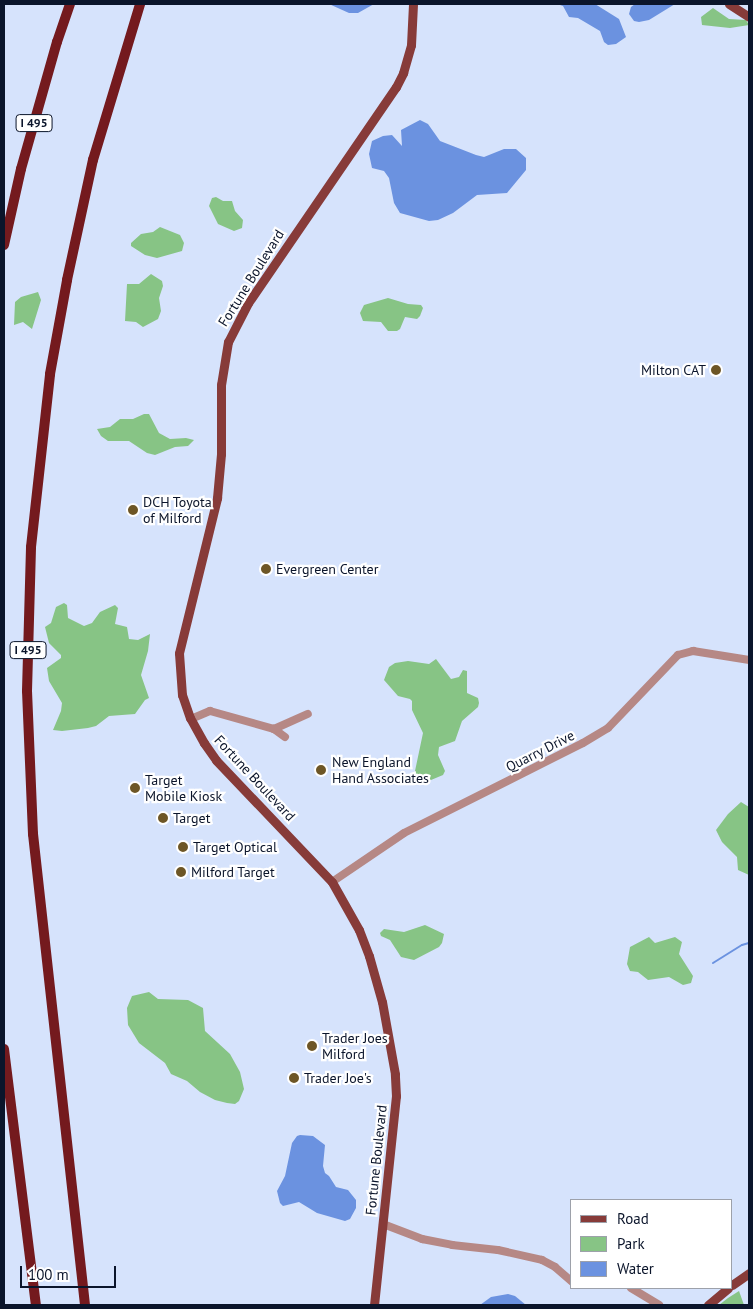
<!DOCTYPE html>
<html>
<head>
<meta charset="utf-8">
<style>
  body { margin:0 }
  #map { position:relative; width:753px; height:1309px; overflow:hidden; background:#d6e3fc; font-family:"PT Sans",sans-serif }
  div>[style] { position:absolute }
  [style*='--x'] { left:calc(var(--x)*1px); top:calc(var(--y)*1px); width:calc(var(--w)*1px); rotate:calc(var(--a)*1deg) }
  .green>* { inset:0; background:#87c485 }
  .water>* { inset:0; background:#6b92e0 }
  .stream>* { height:2px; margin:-1px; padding:0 1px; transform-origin:1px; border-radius:1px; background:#6b92e0 }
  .minor>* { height:8px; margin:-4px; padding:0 4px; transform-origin:4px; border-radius:4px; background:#b68885 }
  .major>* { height:9px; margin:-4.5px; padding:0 4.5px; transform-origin:4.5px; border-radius:4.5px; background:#873b39 }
  .highway>* { height:10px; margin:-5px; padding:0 5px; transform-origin:5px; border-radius:5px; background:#741a1e }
  .dots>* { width:14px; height:14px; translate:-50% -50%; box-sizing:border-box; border:2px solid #fff; border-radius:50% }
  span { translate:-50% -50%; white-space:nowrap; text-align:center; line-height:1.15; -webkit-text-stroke:4.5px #fff; paint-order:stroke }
  .shield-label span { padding:1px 4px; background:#fff; border:1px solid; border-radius:4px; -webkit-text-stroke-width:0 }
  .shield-label { font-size:12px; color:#0b152b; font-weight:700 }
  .street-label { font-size:14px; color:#0b152b }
  .poi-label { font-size:14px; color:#0b152b }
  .right { translate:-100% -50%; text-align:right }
  .left { translate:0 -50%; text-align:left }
  .frame { position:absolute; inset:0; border:5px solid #0b152b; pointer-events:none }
  .legend { position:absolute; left:570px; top:1199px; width:162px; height:90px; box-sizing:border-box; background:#fff; border:1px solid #9da1aa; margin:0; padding:6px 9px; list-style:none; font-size:15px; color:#0b152b }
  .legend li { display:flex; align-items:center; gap:10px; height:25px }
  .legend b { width:25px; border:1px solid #9da1aa }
  .scale { position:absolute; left:20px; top:1266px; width:96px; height:22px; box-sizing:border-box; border:2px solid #0b152b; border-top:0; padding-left:6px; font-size:15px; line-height:18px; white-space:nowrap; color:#0b152b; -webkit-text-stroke:4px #fff; paint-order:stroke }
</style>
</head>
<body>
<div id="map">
  <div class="green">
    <div style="clip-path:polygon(713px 8px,729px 19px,746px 20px,749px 25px,730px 28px,702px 25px,701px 17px)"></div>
    <div style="clip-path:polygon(216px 197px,223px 201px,232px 201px,235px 211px,243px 220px,242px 228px,234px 231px,218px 224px,209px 206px,212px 198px)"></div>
    <div style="clip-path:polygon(160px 227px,180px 235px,184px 243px,182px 251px,157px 258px,145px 255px,131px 246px,131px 243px,141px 234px,153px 232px)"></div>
    <div style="clip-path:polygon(151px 274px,162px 281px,163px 286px,159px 298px,161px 311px,158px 319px,143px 327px,136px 322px,125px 321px,127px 284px,139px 284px)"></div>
    <div style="clip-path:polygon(38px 292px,41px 300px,32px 329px,23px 322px,14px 325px,15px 302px,21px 297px)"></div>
    <div style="clip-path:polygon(388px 298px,408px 304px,421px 305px,423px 308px,420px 316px,417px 319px,405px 317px,400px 329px,397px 331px,388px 331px,381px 322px,363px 321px,360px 313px,364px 305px)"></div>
    <div style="clip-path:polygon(144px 414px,149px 414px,159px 433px,170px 439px,186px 438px,194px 440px,188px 446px,175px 447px,155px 455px,147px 453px,129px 441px,108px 441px,101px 436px,97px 429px,110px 427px,120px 419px,133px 419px)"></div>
    <div style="clip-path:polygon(64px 603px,67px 605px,68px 618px,84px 626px,92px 623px,100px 612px,115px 605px,118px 608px,115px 624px,127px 627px,129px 639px,138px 640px,150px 634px,148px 651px,141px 675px,149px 698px,145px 700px,135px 714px,109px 716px,96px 726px,88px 728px,62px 731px,53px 730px,61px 711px,62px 703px,49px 681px,47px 668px,61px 658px,61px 655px,49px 643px,45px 627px,51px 623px,56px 607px)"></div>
    <div style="clip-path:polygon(436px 659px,451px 679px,459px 677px,463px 670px,467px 671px,467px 693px,478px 698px,479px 703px,478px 707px,462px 721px,455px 741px,439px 747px,438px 755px,445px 771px,443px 775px,431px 780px,418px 778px,415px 771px,423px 733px,412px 710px,412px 701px,410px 699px,398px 696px,384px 680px,389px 667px,395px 663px,408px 661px,429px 664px)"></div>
    <div style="clip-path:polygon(741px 802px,749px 807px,749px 875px,738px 870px,737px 857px,722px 842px,716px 830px,728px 814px)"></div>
    <div style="clip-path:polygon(425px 925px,444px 934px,442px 943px,439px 947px,414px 960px,401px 957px,390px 940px,381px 936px,380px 933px,384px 929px,404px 932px)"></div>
    <div style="clip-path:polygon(649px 937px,655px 943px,675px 937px,682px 942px,679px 954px,693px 976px,691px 983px,683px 985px,669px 977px,648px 980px,638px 972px,630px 971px,627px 964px,630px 947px)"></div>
    <div style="clip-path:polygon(149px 992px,158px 999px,188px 1000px,203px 1008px,205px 1031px,230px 1054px,240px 1072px,244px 1089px,239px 1101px,235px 1104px,227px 1103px,215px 1100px,200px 1092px,187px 1081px,171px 1074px,165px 1063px,139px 1043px,128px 1025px,127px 1008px,132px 996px)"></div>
    <div style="clip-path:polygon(739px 1291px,744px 1305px,719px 1305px,728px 1298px)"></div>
  </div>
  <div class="water">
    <div style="clip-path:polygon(329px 4px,374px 4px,358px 13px,349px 13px)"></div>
    <div style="clip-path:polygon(557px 4px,595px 4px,619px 19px,626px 37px,616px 44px,608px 45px,604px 42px,600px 31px,578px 18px,569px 17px,563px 6px)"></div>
    <div style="clip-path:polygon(635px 4px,675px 4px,649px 20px,639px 22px,634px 21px,629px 14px,631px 7px)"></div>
    <div style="clip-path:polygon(420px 120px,428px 124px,440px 141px,476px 155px,484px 157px,504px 149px,516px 149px,526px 158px,526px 170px,507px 193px,477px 195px,453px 213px,438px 220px,429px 221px,400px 213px,394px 203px,389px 178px,384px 171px,372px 168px,369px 154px,372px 141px,383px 136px,392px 135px,402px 146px,401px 130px)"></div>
    <div style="clip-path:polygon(300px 1135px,313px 1136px,325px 1145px,323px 1166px,325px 1173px,329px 1176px,336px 1187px,348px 1190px,356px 1200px,356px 1208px,350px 1219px,345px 1221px,317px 1213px,299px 1202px,283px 1206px,280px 1203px,277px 1191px,285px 1176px,292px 1143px,297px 1136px)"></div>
    <div style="clip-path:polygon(508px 1294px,515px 1296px,526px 1305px,480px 1305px,491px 1297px)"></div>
  </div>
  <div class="stream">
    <div style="--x:713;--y:963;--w:34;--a:-32"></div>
    <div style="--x:742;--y:945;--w:7;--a:-16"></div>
  </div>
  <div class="minor">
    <div style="--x:191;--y:719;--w:21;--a:-23"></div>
    <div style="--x:210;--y:711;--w:66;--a:15.7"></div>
    <div style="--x:285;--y:737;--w:14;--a:-144"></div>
    <div style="--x:274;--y:729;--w:37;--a:-24"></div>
    <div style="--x:332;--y:882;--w:87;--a:-34.2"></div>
    <div style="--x:404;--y:833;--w:200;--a:-26.7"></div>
    <div style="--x:583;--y:743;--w:29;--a:-31"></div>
    <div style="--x:608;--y:728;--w:101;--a:-46.2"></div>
    <div style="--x:678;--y:655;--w:16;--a:-15"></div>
    <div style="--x:693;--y:651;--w:57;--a:9.1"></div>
    <div style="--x:383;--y:1224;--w:42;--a:21"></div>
    <div style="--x:422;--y:1239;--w:31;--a:11"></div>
    <div style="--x:452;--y:1245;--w:46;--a:6.2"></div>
    <div style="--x:498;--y:1250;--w:45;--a:12.8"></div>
    <div style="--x:542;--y:1260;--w:15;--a:28"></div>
    <div style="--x:555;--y:1267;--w:23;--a:41"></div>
    <div style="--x:631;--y:1288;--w:33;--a:31"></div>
  </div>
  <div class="major">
    <div style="--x:729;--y:4;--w:24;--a:33"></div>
    <div style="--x:732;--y:1285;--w:21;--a:-35"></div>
    <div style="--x:374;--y:1305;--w:210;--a:-84"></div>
    <div style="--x:396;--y:1096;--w:22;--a:-93"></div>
    <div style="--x:395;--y:1074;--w:73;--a:-100.2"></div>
    <div style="--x:382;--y:1002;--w:48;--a:-105.8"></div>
    <div style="--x:369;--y:956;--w:28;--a:-111"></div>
    <div style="--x:359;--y:930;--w:55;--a:-119.4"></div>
    <div style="--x:332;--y:882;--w:168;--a:-133.6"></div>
    <div style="--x:216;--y:760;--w:21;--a:-125"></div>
    <div style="--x:204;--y:743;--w:29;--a:-119"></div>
    <div style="--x:190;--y:718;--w:24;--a:-109"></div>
    <div style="--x:182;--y:695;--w:42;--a:-94.1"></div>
    <div style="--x:179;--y:653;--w:160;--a:-76.2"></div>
    <div style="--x:217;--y:498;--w:44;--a:-84.8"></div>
    <div style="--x:221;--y:454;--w:69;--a:-90"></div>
    <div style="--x:221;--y:385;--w:44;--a:-80.8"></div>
    <div style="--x:228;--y:342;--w:44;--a:-62.9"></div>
    <div style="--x:248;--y:303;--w:262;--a:-55.6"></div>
    <div style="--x:396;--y:87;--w:16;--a:-63"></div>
    <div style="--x:403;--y:73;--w:29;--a:-74"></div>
    <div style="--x:411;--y:45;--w:41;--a:-87.2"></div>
    <div style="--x:708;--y:1305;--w:26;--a:-40"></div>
  </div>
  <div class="highway">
    <div style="--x:4;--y:245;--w:78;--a:-77.4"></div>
    <div style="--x:21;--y:169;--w:132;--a:-74.2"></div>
    <div style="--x:57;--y:42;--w:40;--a:-71.1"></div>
    <div style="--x:4;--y:1049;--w:258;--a:82.9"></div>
    <div style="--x:85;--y:1305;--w:474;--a:-96.3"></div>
    <div style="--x:33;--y:834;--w:143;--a:-92.4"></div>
    <div style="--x:27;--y:691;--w:144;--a:-88.4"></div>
    <div style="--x:31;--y:547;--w:174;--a:-83.7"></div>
    <div style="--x:50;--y:374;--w:96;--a:-79.7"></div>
    <div style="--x:67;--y:280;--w:123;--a:-77.8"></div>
    <div style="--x:93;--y:160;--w:163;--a:-73.2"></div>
  </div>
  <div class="dots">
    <div style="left:716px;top:370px;background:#6d5626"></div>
    <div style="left:133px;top:510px;background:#6d5626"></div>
    <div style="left:266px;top:569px;background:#6d5626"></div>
    <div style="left:321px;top:770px;background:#6d5626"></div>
    <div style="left:135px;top:788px;background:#6d5626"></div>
    <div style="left:163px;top:818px;background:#6d5626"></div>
    <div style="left:183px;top:847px;background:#6d5626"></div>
    <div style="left:181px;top:872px;background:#6d5626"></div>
    <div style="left:312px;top:1046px;background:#6d5626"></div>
    <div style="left:294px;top:1078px;background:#6d5626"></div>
  </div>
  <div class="shield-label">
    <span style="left:34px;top:123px">I 495</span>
    <span style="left:28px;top:650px">I 495</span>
  </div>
  <div class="street-label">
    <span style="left:251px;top:278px;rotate:-58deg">Fortune Boulevard</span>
    <span style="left:540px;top:751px;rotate:-27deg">Quarry Drive</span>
    <span style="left:255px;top:778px;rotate:47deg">Fortune Boulevard</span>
    <span style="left:376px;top:1160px;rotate:-84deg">Fortune Boulevard</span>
  </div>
  <div class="poi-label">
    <span class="right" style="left:706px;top:370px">Milton CAT</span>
    <span class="left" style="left:143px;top:510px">DCH Toyota<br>of Milford</span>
    <span class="left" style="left:276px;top:569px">Evergreen Center</span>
    <span class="left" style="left:332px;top:770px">New England<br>Hand Associates</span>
    <span class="left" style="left:145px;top:788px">Target<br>Mobile Kiosk</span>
    <span class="left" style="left:173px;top:818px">Target</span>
    <span class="left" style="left:193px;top:847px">Target Optical</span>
    <span class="left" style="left:191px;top:872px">Milford Target</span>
    <span class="left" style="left:322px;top:1046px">Trader Joes<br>Milford</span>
    <span class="left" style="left:304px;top:1078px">Trader Joe's</span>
  </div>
  <div class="frame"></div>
  <ul class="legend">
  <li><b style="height:6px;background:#873b39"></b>Road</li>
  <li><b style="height:14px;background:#87c485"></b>Park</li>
  <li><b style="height:14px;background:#6b92e0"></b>Water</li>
  </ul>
  <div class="scale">100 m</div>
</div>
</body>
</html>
